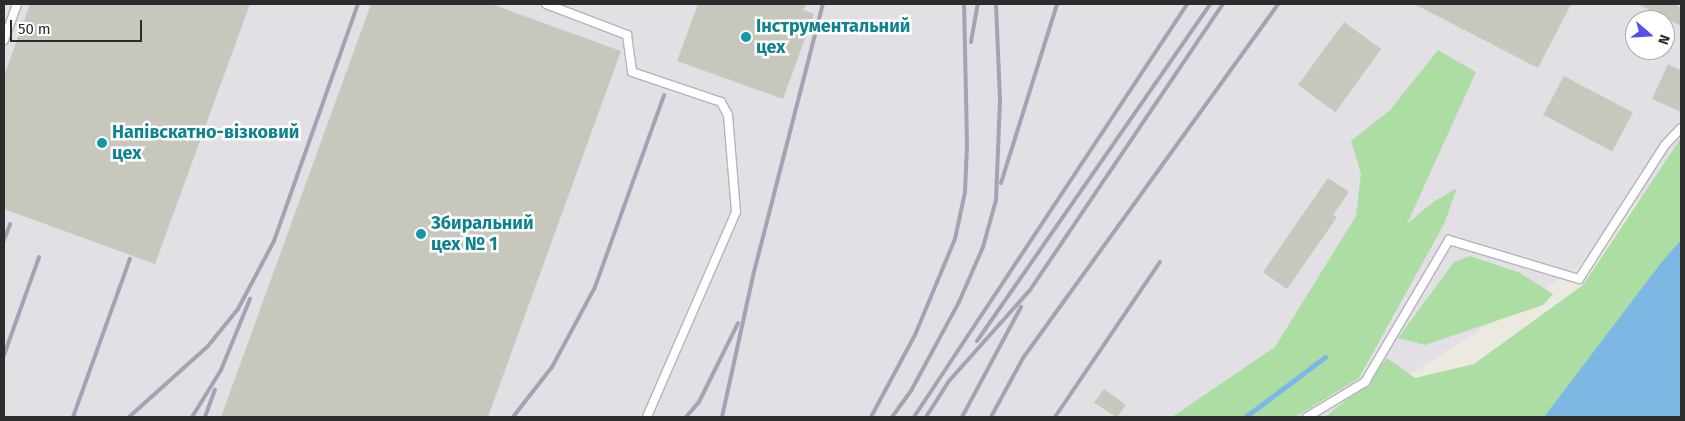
<!DOCTYPE html>
<html>
<head>
<meta charset="utf-8">
<style>
  body { margin:0 }
  #map { position:relative; width:1685px; height:421px; overflow:hidden; background:#ece9e0; font-family:"Fira Sans",sans-serif }
  div>[style] { position:absolute }
  [style*='--x'] { left:calc(var(--x)*1px); top:calc(var(--y)*1px); width:calc(var(--w)*1px); rotate:calc(var(--a)*1deg) }
  .industrial>* { inset:0; background:#e2dfe5 }
  .green>* { inset:0; background:#acdda2 }
  .water>* { inset:0; background:#7db7e4 }
  .stream>* { height:5px; margin:-2.5px; padding:0 2.5px; transform-origin:2.5px; border-radius:2.5px; background:#7db7e4 }
  .building>* { inset:0; background:#c8c7be; transform-origin:0 0 }
  .roads { filter:drop-shadow(1px 0 #b3b3be) drop-shadow(-1px 0 #b3b3be) drop-shadow(0 1px #b3b3be) drop-shadow(0 -1px #b3b3be) }
  .service>* { height:8px; margin:-4px; padding:0 4px; transform-origin:4px; border-radius:4px; background:#fff }
  .rail>* { height:4px; margin:-2px; padding:0 2px; transform-origin:2px; border-radius:2px; background:#a3a3b4 }
  .dots>* { width:14px; height:14px; translate:-50% -50%; box-sizing:border-box; border:2px solid #fff; border-radius:50% }
  span { translate:-50% -50%; white-space:nowrap; text-align:center; line-height:1.15; -webkit-text-stroke:5px #fff; paint-order:stroke }
  .culture-label { font-size:18px; color:#0d838f; font-weight:700 }
  .left { translate:0 -50%; text-align:left }
  .frame { position:absolute; inset:0; border:5px solid #2c2c2c; pointer-events:none }
  .north { position:absolute; left:1625px; top:10px; width:50px; height:50px; box-sizing:border-box; background:#fff; border:1px solid #ababab; border-radius:50%; rotate:109deg; font-size:14px; font-weight:700; line-height:20px; text-align:center; color:#2c2c2c }
  .north::after { content:''; display:block; margin:auto; width:18px; height:22px; background:#5052e9; clip-path:polygon(50% 0,100% 100%,50% 72%,0 100%) }
  .scale { position:absolute; left:10px; top:20px; width:132px; height:22px; box-sizing:border-box; border:2px solid #2c2c2c; border-top:0; padding-left:6px; font-size:15px; line-height:18px; white-space:nowrap; color:#2c2c2c; -webkit-text-stroke:4px #fff; paint-order:stroke }
</style>
</head>
<body>
<div id="map">
  <div class="industrial">
    <div style="clip-path:polygon(evenodd,4px 4px,1681px 4px,1681px 153px,1575px 270px,1342px 417px,4px 417px,4px 4px,1635px 20px,1665px 20px,1665px 50px,1635px 50px,1635px 20px)"></div>
  </div>
  <div class="green">
    <div style="clip-path:polygon(1438px 50px,1476px 72px,1407px 224px,1433px 202px,1457px 188px,1444px 224px,1359px 378px,1295px 417px,1172px 417px,1275px 347px,1356px 216px,1361px 174px,1351px 141px,1390px 110px)"></div>
    <div style="clip-path:polygon(1681px 138px,1681px 240px,1544px 417px,1325px 417px,1359px 390px,1387px 358px,1415px 378px,1474px 364px,1583px 285px)"></div>
    <div style="clip-path:polygon(1470px 256px,1520px 273px,1553px 294px,1543px 305px,1425px 345px,1398px 338px,1454px 262px)"></div>
  </div>
  <div class="water">
    <div style="clip-path:polygon(1681px 240px,1681px 417px,1544px 417px,1661px 263px)"></div>
  </div>
  <div class="stream">
    <div style="--x:1245;--y:417;--w:100;--a:-36.9"></div>
  </div>
  <div class="building">
    <div style="clip-path:polygon(30px 4px,250px 4px,155px 264px,4px 209px,4px 76px)"></div>
    <div style="clip-path:polygon(371px 4px,491px 4px,621px 51px,488px 417px,221px 417px)"></div>
    <div style="clip-path:polygon(698px 4px,806px 4px,803px 10px,814px 14px,783px 99px,677px 61px)"></div>
    <div style="clip-path:polygon(1414px 4px,1571px 4px,1538px 68px)"></div>
    <div style="clip-path:polygon(1638px 4px,1674px 4px,1681px 8px,1681px 26px)"></div>
    <div style="left:1344px;top:22px;width:46px;height:78px;rotate:36deg"></div>
    <div style="clip-path:polygon(1668px 64px,1681px 70px,1681px 112px,1652px 99px)"></div>
    <div style="left:1564px;top:76px;width:78px;height:44px;rotate:28deg"></div>
    <div style="clip-path:polygon(1328px 178px,1349px 192px,1333px 215px,1337px 217px,1287px 289px,1263px 272px)"></div>
    <div style="clip-path:polygon(1104px 389px,1126px 405px,1117px 417px,1094px 403px)"></div>
  </div>
  <div class="roads">
    <div class="service">
      <div style="--x:546;--y:4;--w:87;--a:20.9"></div>
      <div style="--x:627;--y:35;--w:37;--a:82"></div>
      <div style="--x:632;--y:72;--w:94;--a:18.6"></div>
      <div style="--x:721;--y:102;--w:15;--a:62"></div>
      <div style="--x:728;--y:115;--w:97;--a:85.3"></div>
      <div style="--x:736;--y:212;--w:223;--a:113.5"></div>
      <div style="--x:4;--y:40;--w:38;--a:-70"></div>
      <div style="--x:1307;--y:417;--w:68;--a:-31.1"></div>
      <div style="--x:1365;--y:382;--w:165;--a:-59.4"></div>
      <div style="--x:1449;--y:240;--w:136;--a:16.7"></div>
      <div style="--x:1579;--y:279;--w:159;--a:-57.3"></div>
      <div style="--x:1665;--y:145;--w:23;--a:-47"></div>
    </div>
  </div>
  <div class="rail">
    <div style="--x:971;--y:42;--w:39;--a:-80"></div>
    <div style="--x:1001;--y:183;--w:188;--a:-72.6"></div>
    <div style="--x:4;--y:240;--w:17;--a:-69"></div>
    <div style="--x:977;--y:341;--w:410;--a:-55.3"></div>
    <div style="--x:4;--y:355;--w:104;--a:-70.3"></div>
    <div style="--x:73;--y:417;--w:168;--a:-70.2"></div>
    <div style="--x:129;--y:417;--w:106;--a:-41.9"></div>
    <div style="--x:208;--y:346;--w:48;--a:-51"></div>
    <div style="--x:238;--y:309;--w:77;--a:-62.1"></div>
    <div style="--x:274;--y:241;--w:251;--a:-70.5"></div>
    <div style="--x:192;--y:417;--w:55;--a:-58.3"></div>
    <div style="--x:221;--y:370;--w:77;--a:-67.8"></div>
    <div style="--x:205;--y:417;--w:29;--a:-70"></div>
    <div style="--x:513;--y:417;--w:63;--a:-52"></div>
    <div style="--x:552;--y:367;--w:91;--a:-61.7"></div>
    <div style="--x:595;--y:287;--w:204;--a:-70.2"></div>
    <div style="--x:686;--y:417;--w:20;--a:-49"></div>
    <div style="--x:699;--y:402;--w:88;--a:-63.7"></div>
    <div style="--x:722;--y:417;--w:148;--a:-77.6"></div>
    <div style="--x:754;--y:272;--w:277;--a:-75.6"></div>
    <div style="--x:871;--y:417;--w:93;--a:-61.8"></div>
    <div style="--x:915;--y:335;--w:104;--a:-67.4"></div>
    <div style="--x:955;--y:239;--w:48;--a:-78"></div>
    <div style="--x:965;--y:192;--w:48;--a:-87.6"></div>
    <div style="--x:967;--y:144;--w:140;--a:-91.2"></div>
    <div style="--x:892;--y:417;--w:34;--a:-54"></div>
    <div style="--x:912;--y:389;--w:99;--a:-61.6"></div>
    <div style="--x:959;--y:302;--w:60;--a:-66.4"></div>
    <div style="--x:983;--y:247;--w:49;--a:-74.5"></div>
    <div style="--x:996;--y:200;--w:100;--a:-87.7"></div>
    <div style="--x:1000;--y:100;--w:96;--a:-92.4"></div>
    <div style="--x:914;--y:417;--w:495;--a:-56.5"></div>
    <div style="--x:926;--y:417;--w:43;--a:-57.4"></div>
    <div style="--x:949;--y:381;--w:122;--a:-48.3"></div>
    <div style="--x:1030;--y:290;--w:345;--a:-56"></div>
    <div style="--x:962;--y:417;--w:125;--a:-61.8"></div>
    <div style="--x:991;--y:417;--w:67;--a:-61.5"></div>
    <div style="--x:1023;--y:358;--w:436;--a:-54.2"></div>
    <div style="--x:1055;--y:417;--w:187;--a:-55.9"></div>
  </div>
  <div class="dots">
    <div style="left:746px;top:37px;background:#0f9aa8"></div>
    <div style="left:102px;top:143px;background:#0f9aa8"></div>
    <div style="left:421px;top:234px;background:#0f9aa8"></div>
  </div>
  <div class="culture-label">
    <span class="left" style="left:756px;top:37px">Інструментальний<br>цех</span>
    <span class="left" style="left:112px;top:143px">Напівскатно-візковий<br>цех</span>
    <span class="left" style="left:431px;top:234px">Збиральний<br>цех № 1</span>
  </div>
  <div class="frame"></div>
  <div class="north">N</div>
  <div class="scale">50 m</div>
</div>
</body>
</html>
